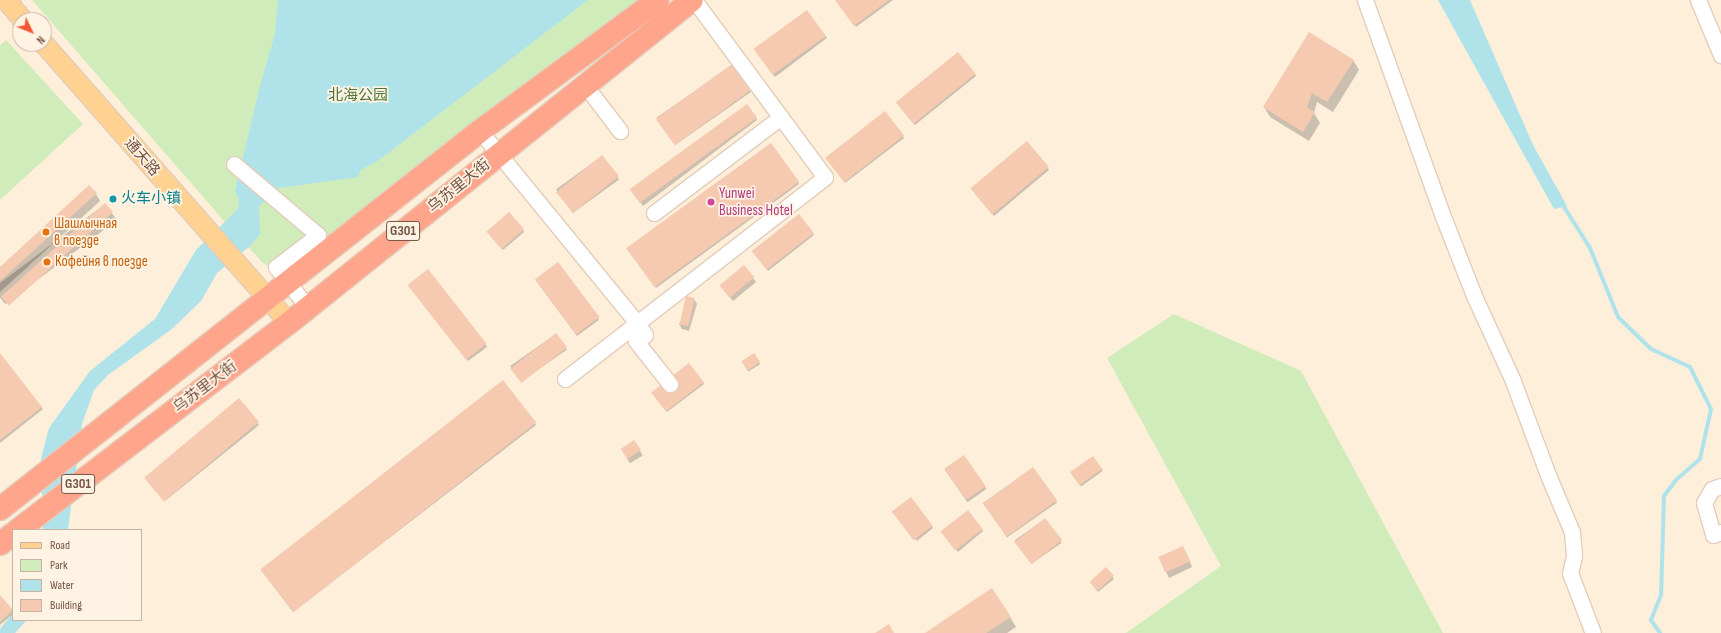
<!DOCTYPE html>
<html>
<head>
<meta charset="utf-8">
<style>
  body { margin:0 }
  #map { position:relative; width:1721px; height:633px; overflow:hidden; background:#feefdb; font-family:"Sofia Sans Condensed","Noto Sans SC",sans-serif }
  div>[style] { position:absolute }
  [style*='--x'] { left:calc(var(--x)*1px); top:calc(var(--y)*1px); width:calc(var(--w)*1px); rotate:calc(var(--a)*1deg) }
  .green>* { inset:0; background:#d0ecba }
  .water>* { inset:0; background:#afe3e9 }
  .shadow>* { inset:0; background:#0003; transform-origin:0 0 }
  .stream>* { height:4px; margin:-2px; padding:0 2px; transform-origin:2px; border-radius:2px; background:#afe3e9 }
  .building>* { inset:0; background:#f6c9b1; transform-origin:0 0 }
  .roads { filter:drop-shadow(1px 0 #e4ccba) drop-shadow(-1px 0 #e4ccba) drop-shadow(0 1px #e4ccba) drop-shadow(0 -1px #e4ccba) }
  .minor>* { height:15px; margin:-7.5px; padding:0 7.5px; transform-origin:7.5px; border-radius:7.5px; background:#fff }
  .major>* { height:19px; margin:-9.5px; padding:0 9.5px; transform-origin:9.5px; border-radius:9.5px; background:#ffd292 }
  .highway>* { height:22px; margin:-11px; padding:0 11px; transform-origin:11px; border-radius:11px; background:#ffa58c }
  .dots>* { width:11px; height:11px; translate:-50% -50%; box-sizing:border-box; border:2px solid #fff3e4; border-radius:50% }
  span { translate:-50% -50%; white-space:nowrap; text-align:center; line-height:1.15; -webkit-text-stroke:3.5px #fff3e4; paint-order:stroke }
  .shield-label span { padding:1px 3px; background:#fff3e4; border:1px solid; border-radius:3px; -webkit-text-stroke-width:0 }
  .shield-label { font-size:14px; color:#755343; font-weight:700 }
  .park-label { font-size:15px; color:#4d7638 }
  .street-label { font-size:15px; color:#755343 }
  .hotel-label { font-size:15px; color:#b23c85 }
  .left { translate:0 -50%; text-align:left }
  .culture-label { font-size:15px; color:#0d838f }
  .food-label { font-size:15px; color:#c56008 }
  .legend { position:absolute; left:12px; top:529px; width:130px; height:92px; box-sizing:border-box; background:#fff3e4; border:1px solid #c8b3a4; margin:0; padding:5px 7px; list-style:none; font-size:12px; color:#755343 }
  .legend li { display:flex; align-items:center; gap:8px; height:20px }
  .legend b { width:20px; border:1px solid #c8b3a4 }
  .north { position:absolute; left:12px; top:12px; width:40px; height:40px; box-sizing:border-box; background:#fff3e4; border:1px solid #c8b3a4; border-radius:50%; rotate:133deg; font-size:11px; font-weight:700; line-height:16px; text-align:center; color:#755343 }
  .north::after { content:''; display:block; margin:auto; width:14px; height:18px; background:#f55734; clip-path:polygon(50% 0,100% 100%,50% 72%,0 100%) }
</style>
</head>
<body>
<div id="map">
  <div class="green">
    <div style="clip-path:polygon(32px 0,639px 0,304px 259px,292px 267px,283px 269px,272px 268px,264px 264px,224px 221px)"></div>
    <div style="clip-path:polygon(6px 40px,83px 124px,0 200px,0 45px)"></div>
    <div style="clip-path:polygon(1174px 314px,1301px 371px,1443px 633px,1126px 633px,1221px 566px,1107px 358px)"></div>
  </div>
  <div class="water">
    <div style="clip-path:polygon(278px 0,588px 0,379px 160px,361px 170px,358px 177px,279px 188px,259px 206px,260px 234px,250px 246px,217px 273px,201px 301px,172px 329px,108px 375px,94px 390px,82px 424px,68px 530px,43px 530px,41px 458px,49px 428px,90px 371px,155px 319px,196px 250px,238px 209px,239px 200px,235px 191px,260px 86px,275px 34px)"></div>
    <div style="clip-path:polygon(1438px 0,1470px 0,1533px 145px,1567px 206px,1554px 209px)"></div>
    <div style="clip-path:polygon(13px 613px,13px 620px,26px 620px,25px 622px,15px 633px,0 633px,0 629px)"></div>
  </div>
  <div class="shadow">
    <div style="clip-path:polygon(836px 0,893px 0,856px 27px)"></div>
    <div style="clip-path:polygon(826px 36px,827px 38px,775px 77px,756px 52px)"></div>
    <div style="clip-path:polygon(1353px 60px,1359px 70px,1333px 112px,1317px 102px,1314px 113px,1320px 123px,1309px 141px,1270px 117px,1264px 107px)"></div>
    <div style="left:732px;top:65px;width:33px;height:92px;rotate:55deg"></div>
    <div style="clip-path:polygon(975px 74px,976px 76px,915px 125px,898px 104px)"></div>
    <div style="clip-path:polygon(756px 118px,757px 120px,643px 206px,633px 193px)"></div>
    <div style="clip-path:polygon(903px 136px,904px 138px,845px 183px,827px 159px)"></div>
    <div style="left:602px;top:156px;width:29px;height:57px;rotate:54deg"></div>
    <div style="clip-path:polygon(1048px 168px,1049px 170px,994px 216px,974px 191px)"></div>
    <div style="clip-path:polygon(798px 182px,799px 184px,656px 288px,628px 250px)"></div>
    <div style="clip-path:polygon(96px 194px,100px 201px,0 292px,0 268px)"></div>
    <div style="left:105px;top:204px;width:20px;height:140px;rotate:53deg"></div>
    <div style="clip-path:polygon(523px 230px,524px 232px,503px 250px,489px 234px)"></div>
    <div style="clip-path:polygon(813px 233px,814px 235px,768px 271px,755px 253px)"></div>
    <div style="clip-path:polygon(753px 278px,756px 282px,733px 301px,721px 286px)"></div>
    <div style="clip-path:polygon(537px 282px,598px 318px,599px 320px,577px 336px)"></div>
    <div style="clip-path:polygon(410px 287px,486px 345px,487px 347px,468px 361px)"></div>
    <div style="clip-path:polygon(694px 299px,697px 304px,689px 331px,682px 329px,679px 324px)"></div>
    <div style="left:556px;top:334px;width:19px;height:56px;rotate:55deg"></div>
    <div style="clip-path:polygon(0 354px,43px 409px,0 443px)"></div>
    <div style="left:754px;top:354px;width:12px;height:14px;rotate:59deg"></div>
    <div style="clip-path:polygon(703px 382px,704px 384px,667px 412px,653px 394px)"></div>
    <div style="clip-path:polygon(258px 423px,259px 425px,165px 501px,147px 479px)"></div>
    <div style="clip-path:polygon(535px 423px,536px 425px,293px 612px,261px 570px)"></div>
    <div style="left:634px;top:441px;width:17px;height:15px;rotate:59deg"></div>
    <div style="left:964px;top:457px;width:39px;height:23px;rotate:55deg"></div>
    <div style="left:1093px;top:457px;width:17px;height:27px;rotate:54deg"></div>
    <div style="left:1033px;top:468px;width:42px;height:61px;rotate:55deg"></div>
    <div style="clip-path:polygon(895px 513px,932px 526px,933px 528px,917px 541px)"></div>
    <div style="left:1045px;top:519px;width:29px;height:37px;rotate:55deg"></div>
    <div style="clip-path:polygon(982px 529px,983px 531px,958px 552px,944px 534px)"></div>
    <div style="clip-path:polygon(1186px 552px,1192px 567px,1169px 578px,1160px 558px)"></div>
    <div style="clip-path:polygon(1106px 568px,1114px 579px,1098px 592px,1091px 583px)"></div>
    <div style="clip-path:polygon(0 596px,13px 611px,13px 614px,0 625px)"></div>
    <div style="clip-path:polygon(1010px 617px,1016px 627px,1007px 633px,926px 633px)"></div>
  </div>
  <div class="stream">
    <div style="--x:1564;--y:207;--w:49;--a:57.6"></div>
    <div style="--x:1590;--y:248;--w:74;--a:67.9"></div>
    <div style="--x:1618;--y:317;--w:46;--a:44.1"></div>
    <div style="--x:1651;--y:349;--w:43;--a:24.8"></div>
    <div style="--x:1690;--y:367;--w:47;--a:63.4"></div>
    <div style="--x:1711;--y:409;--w:51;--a:102.4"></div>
    <div style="--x:1700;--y:459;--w:32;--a:139"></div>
    <div style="--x:1676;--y:480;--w:20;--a:127"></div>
    <div style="--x:1664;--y:496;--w:99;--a:91.7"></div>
    <div style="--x:1661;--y:595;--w:27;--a:112"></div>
    <div style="--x:1651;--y:620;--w:16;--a:55"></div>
  </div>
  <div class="building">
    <div style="clip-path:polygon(835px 0,889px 0,854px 26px)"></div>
    <div style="left:807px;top:10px;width:32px;height:66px;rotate:54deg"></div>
    <div style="clip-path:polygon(1309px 32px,1354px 60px,1327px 102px,1312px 93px,1307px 108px,1315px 112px,1303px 132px,1263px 107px)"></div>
    <div style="left:958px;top:52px;width:28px;height:80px;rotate:51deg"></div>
    <div style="left:732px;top:64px;width:32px;height:94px;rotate:54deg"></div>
    <div style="left:747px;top:104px;width:17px;height:145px;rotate:54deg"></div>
    <div style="left:885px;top:111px;width:31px;height:76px;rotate:52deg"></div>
    <div style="left:1027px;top:141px;width:34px;height:74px;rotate:50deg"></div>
    <div style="left:771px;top:143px;width:48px;height:179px;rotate:54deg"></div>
    <div style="left:602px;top:155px;width:27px;height:59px;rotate:51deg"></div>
    <div style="clip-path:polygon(89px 185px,97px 193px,0 281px,0 267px)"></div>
    <div style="left:105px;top:203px;width:12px;height:140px;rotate:48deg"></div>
    <div style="left:509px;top:212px;width:23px;height:30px;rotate:49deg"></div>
    <div style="left:799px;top:214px;width:24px;height:60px;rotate:52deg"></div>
    <div style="left:558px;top:262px;width:69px;height:29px;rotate:53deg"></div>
    <div style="left:744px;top:265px;width:16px;height:32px;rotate:50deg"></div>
    <div style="left:428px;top:269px;width:95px;height:26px;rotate:52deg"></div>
    <div style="left:686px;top:296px;width:9px;height:29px;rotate:13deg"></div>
    <div style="left:556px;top:333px;width:18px;height:58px;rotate:52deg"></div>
    <div style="clip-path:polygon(0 353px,42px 407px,0 440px)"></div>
    <div style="left:754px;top:353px;width:11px;height:15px;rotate:56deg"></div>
    <div style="left:689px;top:363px;width:24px;height:48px;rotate:52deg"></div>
    <div style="left:503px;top:380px;width:54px;height:308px;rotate:52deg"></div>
    <div style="left:239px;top:398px;width:31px;height:124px;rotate:50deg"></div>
    <div style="left:634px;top:440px;width:12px;height:16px;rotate:55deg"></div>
    <div style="left:964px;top:455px;width:38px;height:24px;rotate:55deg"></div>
    <div style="left:1093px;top:456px;width:16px;height:28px;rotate:55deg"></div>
    <div style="left:1033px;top:467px;width:41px;height:62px;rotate:54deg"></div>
    <div style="left:911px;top:497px;width:36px;height:24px;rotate:53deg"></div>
    <div style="left:968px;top:510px;width:24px;height:35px;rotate:52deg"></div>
    <div style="left:1045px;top:518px;width:28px;height:39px;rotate:52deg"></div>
    <div style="left:1183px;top:546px;width:17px;height:27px;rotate:66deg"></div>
    <div style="left:1106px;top:567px;width:12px;height:22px;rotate:48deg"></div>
    <div style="clip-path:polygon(992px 588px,1011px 617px,986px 633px,925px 633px)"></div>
    <div style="clip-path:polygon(0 595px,13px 610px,0 622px)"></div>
    <div style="clip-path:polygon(889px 624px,894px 633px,875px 633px)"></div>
  </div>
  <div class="roads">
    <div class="minor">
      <div style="--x:1365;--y:0;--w:227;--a:70.2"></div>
      <div style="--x:1442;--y:214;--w:90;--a:68.6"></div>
      <div style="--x:1475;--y:298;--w:91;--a:65.4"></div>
      <div style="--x:1513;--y:381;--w:100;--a:69.6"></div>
      <div style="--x:1548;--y:475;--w:62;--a:67.2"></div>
      <div style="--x:1572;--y:532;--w:24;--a:85"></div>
      <div style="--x:1574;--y:556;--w:17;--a:103"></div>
      <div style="--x:1570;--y:573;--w:64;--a:69"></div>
      <div style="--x:1698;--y:0;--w:60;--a:67.3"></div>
      <div style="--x:585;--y:85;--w:58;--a:52.7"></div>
      <div style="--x:480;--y:131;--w:248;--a:50.7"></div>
      <div style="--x:637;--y:323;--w:14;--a:56"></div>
      <div style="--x:645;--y:335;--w:11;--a:146"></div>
      <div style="--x:636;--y:341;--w:55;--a:51.7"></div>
      <div style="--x:234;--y:164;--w:110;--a:40.2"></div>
      <div style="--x:318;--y:235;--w:53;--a:142.7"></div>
      <div style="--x:276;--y:267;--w:52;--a:52"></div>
      <div style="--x:654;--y:213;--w:159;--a:-37.1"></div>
      <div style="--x:565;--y:379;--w:329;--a:-37.8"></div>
      <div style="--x:825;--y:177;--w:220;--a:-126.5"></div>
      <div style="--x:1721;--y:486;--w:9;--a:162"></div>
      <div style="--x:1712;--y:489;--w:16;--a:120"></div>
      <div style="--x:1704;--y:503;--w:33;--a:74"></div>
      <div style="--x:1713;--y:535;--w:9;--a:-21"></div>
    </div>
    <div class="major">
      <div style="--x:6;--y:0;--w:26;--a:50"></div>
      <div style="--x:44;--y:44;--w:371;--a:48.7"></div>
    </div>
    <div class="highway">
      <div style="--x:0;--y:509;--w:611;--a:-38.22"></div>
      <div style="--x:480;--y:131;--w:221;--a:-36.4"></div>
      <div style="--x:18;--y:530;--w:341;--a:-37.4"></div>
      <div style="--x:289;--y:323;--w:516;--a:-38.71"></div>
      <div style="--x:0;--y:544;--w:16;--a:-38"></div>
    </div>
  </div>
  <div class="dots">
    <div style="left:113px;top:199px;background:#0f9aa8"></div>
    <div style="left:711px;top:202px;background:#d1479c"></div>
    <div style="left:46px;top:232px;background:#e8710a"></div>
    <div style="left:47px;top:262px;background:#e8710a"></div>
  </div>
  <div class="shield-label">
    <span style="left:403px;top:231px">G301</span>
    <span style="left:78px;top:484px">G301</span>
  </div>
  <div class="park-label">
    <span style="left:358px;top:96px">北海公园</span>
  </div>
  <div class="street-label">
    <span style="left:142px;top:157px;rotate:49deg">通天路</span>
    <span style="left:459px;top:186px;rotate:-39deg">乌苏里大街</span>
    <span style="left:205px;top:387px;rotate:-37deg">乌苏里大街</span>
  </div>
  <div class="hotel-label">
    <span class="left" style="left:719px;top:202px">Yunwei<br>Business Hotel</span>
  </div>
  <div class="culture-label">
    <span class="left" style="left:121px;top:199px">火车小镇</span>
  </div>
  <div class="food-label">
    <span class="left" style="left:54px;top:232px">Шашлычная<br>в поезде</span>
    <span class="left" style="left:55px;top:262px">Кофейня в поезде</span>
  </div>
  <ul class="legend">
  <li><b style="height:5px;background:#ffd292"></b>Road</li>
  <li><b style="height:11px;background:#d0ecba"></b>Park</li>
  <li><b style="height:11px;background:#afe3e9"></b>Water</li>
  <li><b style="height:11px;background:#f6c9b1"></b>Building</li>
  </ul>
  <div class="north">N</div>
</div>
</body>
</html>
